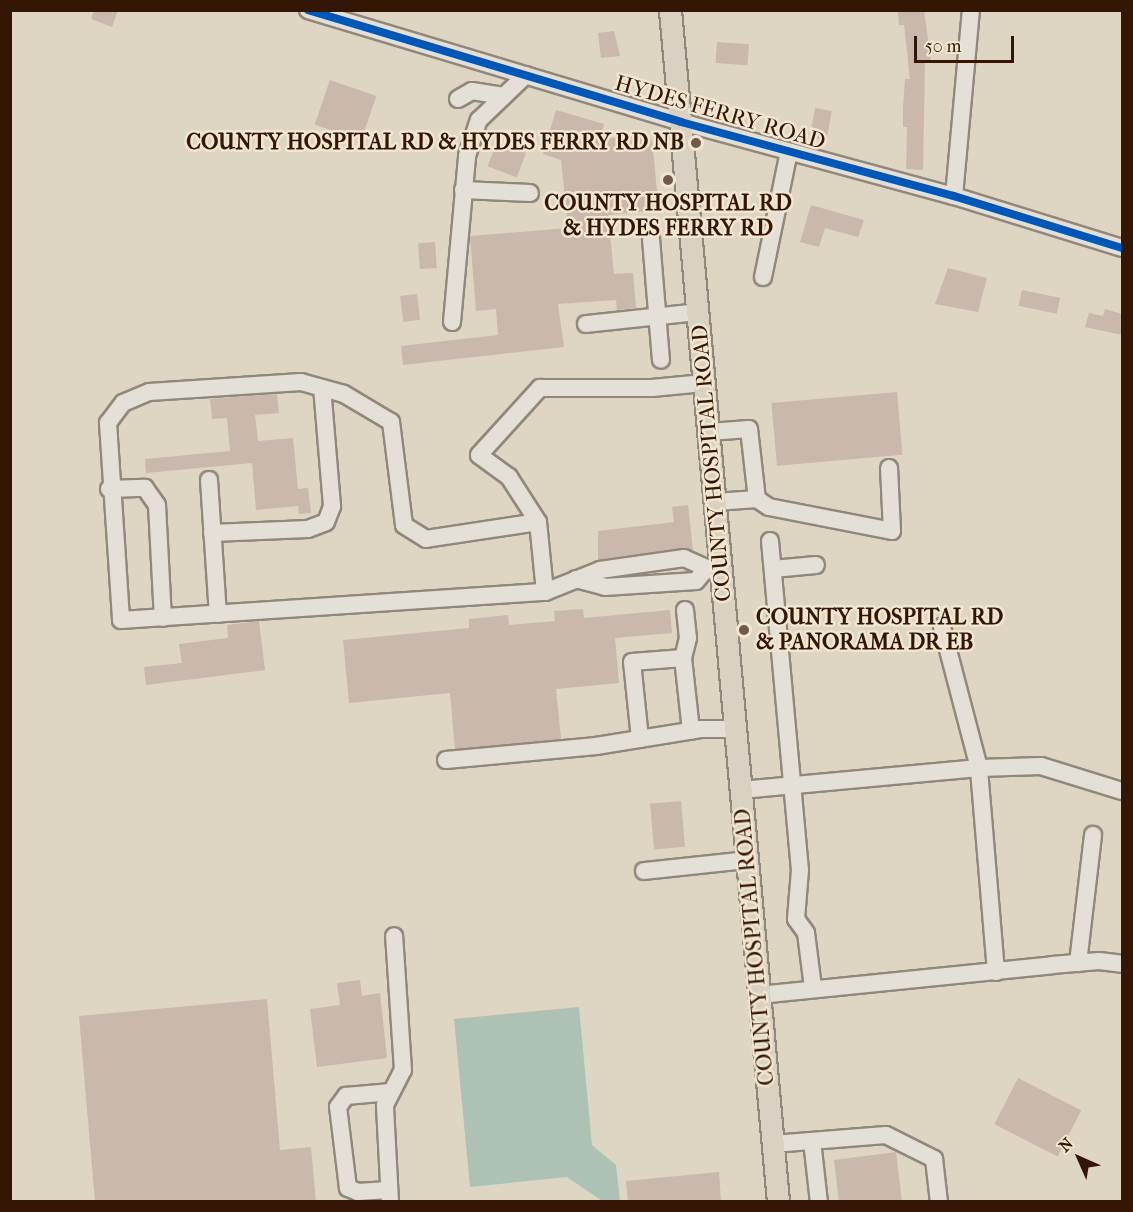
<!DOCTYPE html>
<html>
<head>
<meta charset="utf-8">
<style>
  body { margin:0 }
  #map { position:relative; width:1133px; height:1212px; overflow:hidden; background:#ded5c3; font-family:"IM FELL French Canon",serif }
  div>[style] { position:absolute }
  [style*='--x'] { left:calc(var(--x)*1px); top:calc(var(--y)*1px); width:calc(var(--w)*1px); rotate:calc(var(--a)*1deg) }
  .water>* { inset:0; background:#adc2b5 }
  .building>* { inset:0; background:#cab8ac; transform-origin:0 0 }
  .roads { filter:drop-shadow(2px 0 #91887c) drop-shadow(-2px 0 #91887c) drop-shadow(0 2px #91887c) drop-shadow(0 -2px #91887c) }
  .minor>* { height:16px; margin:-8px; padding:0 8px; transform-origin:8px; border-radius:8px; background:#e5e0d7 }
  .major>* { height:21px; margin:-10.5px; padding:0 10.5px; transform-origin:10.5px; border-radius:10.5px; background:#d9d1c2 }
  .cycleway>* { height:8px; margin:-4px; padding:0 4px; transform-origin:4px; border-radius:4px; background:#0057b8 }
  .dots>* { width:16px; height:16px; translate:-50% -50%; box-sizing:border-box; border:3px solid #f1e6d0; border-radius:50% }
  span { translate:-50% -50%; white-space:nowrap; text-align:center; line-height:1.15; -webkit-text-stroke:5px #f1e6d0; paint-order:stroke }
  .street-label { font-size:22px; color:#341605 }
  .poi-label { font-size:22px; color:#341605; font-weight:700 }
  .right { translate:-100% -50%; text-align:right }
  .left { translate:0 -50%; text-align:left }
  .frame { position:absolute; inset:0; border:12px solid #341605; pointer-events:none }
  .north { position:absolute; left:1049px; top:1128px; width:60px; height:60px; -webkit-text-stroke:4px #f1e6d0; paint-order:stroke; rotate:315deg; font-size:16px; font-weight:700; line-height:24px; text-align:center; color:#341605 }
  .north::after { content:''; display:block; margin:auto; width:21px; height:27px; background:#341605; clip-path:polygon(50% 0,100% 100%,50% 72%,0 100%) }
  .scale { position:absolute; left:914px; top:36px; width:100px; height:27px; box-sizing:border-box; border:3px solid #341605; border-top:0; padding-left:8px; font-size:18px; line-height:21px; white-space:nowrap; color:#341605; -webkit-text-stroke:4px #f1e6d0; paint-order:stroke }
</style>
</head>
<body>
<div id="map">
  <div class="water">
    <div style="clip-path:polygon(579px 1007px,592px 1145px,616px 1165px,620px 1201px,602px 1201px,567px 1177px,470px 1187px,454px 1019px)"></div>
  </div>
  <div class="building">
    <div style="clip-path:polygon(94px 10px,118px 10px,112px 27px,91px 19px)"></div>
    <div style="clip-path:polygon(924px 10px,931px 61px,925px 62px,923px 170px,906px 169px,907px 127px,903px 127px,903px 108px,905px 79px,910px 79px,904px 25px,899px 25px,898px 11px)"></div>
    <div style="clip-path:polygon(614px 31px,620px 56px,601px 58px,598px 33px)"></div>
    <div style="left:717px;top:42px;width:32px;height:21px;rotate:4deg"></div>
    <div style="left:330px;top:80px;width:49px;height:47px;rotate:19deg"></div>
    <div style="left:815px;top:108px;width:17px;height:30px;rotate:10deg"></div>
    <div style="clip-path:polygon(556px 110px,604px 124px,600px 139px,647px 135px,652px 141px,659px 210px,608px 215px,614px 274px,633px 273px,636px 308px,617px 310px,616px 300px,558px 304px,564px 347px,403px 365px,401px 346px,498px 335px,496px 309px,476px 311px,470px 236px,568px 228px,561px 160px,543px 154px)"></div>
    <div style="left:497px;top:142px;width:31px;height:26px;rotate:21deg"></div>
    <div style="clip-path:polygon(811px 205px,864px 220px,858px 237px,825px 228px,819px 247px,800px 242px)"></div>
    <div style="left:435px;top:242px;width:26px;height:17px;rotate:86deg"></div>
    <div style="clip-path:polygon(948px 268px,987px 278px,978px 312px,935px 304px)"></div>
    <div style="left:1022px;top:290px;width:39px;height:16px;rotate:12deg"></div>
    <div style="left:417px;top:294px;width:26px;height:17px;rotate:83deg"></div>
    <div style="clip-path:polygon(1105px 309px,1122px 314px,1122px 335px,1085px 327px,1089px 313px,1103px 316px)"></div>
    <div style="left:897px;top:392px;width:63px;height:126px;rotate:85deg"></div>
    <div style="clip-path:polygon(277px 394px,279px 413px,255px 415px,258px 441px,293px 438px,298px 489px,308px 488px,311px 513px,299px 514px,298px 506px,256px 510px,252px 463px,146px 473px,145px 459px,230px 451px,227px 418px,212px 419px,210px 399px)"></div>
    <div style="clip-path:polygon(688px 505px,693px 551px,683px 548px,598px 560px,598px 531px,674px 522px,672px 507px)"></div>
    <div style="clip-path:polygon(583px 609px,584px 618px,670px 610px,672px 633px,615px 638px,619px 683px,556px 689px,561px 739px,455px 749px,450px 693px,349px 703px,343px 640px,469px 628px,469px 619px,508px 615px,509px 625px,555px 621px,554px 611px)"></div>
    <div style="clip-path:polygon(259px 621px,265px 670px,146px 685px,144px 667px,182px 663px,179px 644px,228px 638px,227px 625px)"></div>
    <div style="left:681px;top:801px;width:46px;height:31px;rotate:85deg"></div>
    <div style="clip-path:polygon(360px 980px,362px 996px,380px 993px,387px 1058px,317px 1067px,310px 1009px,340px 1005px,337px 983px)"></div>
    <div style="clip-path:polygon(267px 999px,280px 1150px,311px 1147px,316px 1202px,95px 1202px,79px 1016px)"></div>
    <div style="left:1018px;top:1078px;width:71px;height:52px;rotate:27deg"></div>
    <div style="clip-path:polygon(896px 1152px,902px 1202px,839px 1202px,834px 1160px)"></div>
    <div style="clip-path:polygon(719px 1172px,721px 1202px,628px 1202px,626px 1181px)"></div>
  </div>
  <div class="roads">
    <div class="minor">
      <div style="--x:308;--y:10;--w:389;--a:16.7"></div>
      <div style="--x:681;--y:122;--w:283;--a:15.2"></div>
      <div style="--x:954;--y:196;--w:176;--a:17.2"></div>
      <div style="--x:458;--y:99;--w:16;--a:-30"></div>
      <div style="--x:472;--y:91;--w:32;--a:9"></div>
      <div style="--x:463;--y:190;--w:67;--a:2.6"></div>
      <div style="--x:954;--y:196;--w:187;--a:-84.8"></div>
      <div style="--x:651;--y:239;--w:121;--a:85.3"></div>
      <div style="--x:763;--y:277;--w:128;--a:-78.3"></div>
      <div style="--x:452;--y:322;--w:167;--a:-84.8"></div>
      <div style="--x:467;--y:156;--w:38;--a:-72"></div>
      <div style="--x:479;--y:120;--w:65;--a:-43.8"></div>
      <div style="--x:586;--y:324;--w:113;--a:-6.1"></div>
      <div style="--x:709;--y:432;--w:40;--a:-4.3"></div>
      <div style="--x:749;--y:429;--w:70;--a:83.5"></div>
      <div style="--x:757;--y:499;--w:42;--a:175.9"></div>
      <div style="--x:209;--y:480;--w:134;--a:86.2"></div>
      <div style="--x:109;--y:489;--w:36;--a:-2"></div>
      <div style="--x:145;--y:488;--w:21;--a:55"></div>
      <div style="--x:157;--y:505;--w:113;--a:87"></div>
      <div style="--x:757;--y:499;--w:14;--a:34"></div>
      <div style="--x:769;--y:507;--w:125;--a:11"></div>
      <div style="--x:892;--y:531;--w:63;--a:-92.7"></div>
      <div style="--x:538;--y:522;--w:54;--a:-122.8"></div>
      <div style="--x:509;--y:477;--w:37;--a:-144"></div>
      <div style="--x:479;--y:455;--w:91;--a:-47.7"></div>
      <div style="--x:540;--y:388;--w:112;--a:0"></div>
      <div style="--x:652;--y:388;--w:52;--a:-5.5"></div>
      <div style="--x:212;--y:533;--w:96;--a:-2.4"></div>
      <div style="--x:308;--y:529;--w:19;--a:-21"></div>
      <div style="--x:326;--y:522;--w:17;--a:-69"></div>
      <div style="--x:332;--y:506;--w:118;--a:-94.8"></div>
      <div style="--x:770;--y:541;--w:330;--a:84.8"></div>
      <div style="--x:800;--y:870;--w:49;--a:94.7"></div>
      <div style="--x:796;--y:919;--w:17;--a:54"></div>
      <div style="--x:806;--y:933;--w:55;--a:82.7"></div>
      <div style="--x:773;--y:569;--w:43;--a:-5.3"></div>
      <div style="--x:576;--y:579;--w:30;--a:15"></div>
      <div style="--x:605;--y:587;--w:91;--a:-3.8"></div>
      <div style="--x:696;--y:581;--w:16;--a:-50"></div>
      <div style="--x:545;--y:592;--w:70;--a:-95.7"></div>
      <div style="--x:538;--y:522;--w:113;--a:171.4"></div>
      <div style="--x:426;--y:539;--w:26;--a:-148"></div>
      <div style="--x:404;--y:525;--w:104;--a:-97.2"></div>
      <div style="--x:391;--y:422;--w:55;--a:-149.2"></div>
      <div style="--x:344;--y:394;--w:45;--a:-164.4"></div>
      <div style="--x:301;--y:382;--w:152;--a:176.2"></div>
      <div style="--x:149;--y:392;--w:28;--a:157"></div>
      <div style="--x:123;--y:403;--w:25;--a:127"></div>
      <div style="--x:108;--y:423;--w:197;--a:86.2"></div>
      <div style="--x:121;--y:620;--w:425;--a:-3.8"></div>
      <div style="--x:545;--y:592;--w:59;--a:-21.8"></div>
      <div style="--x:600;--y:570;--w:85;--a:-8.1"></div>
      <div style="--x:684;--y:558;--w:42;--a:24.1"></div>
      <div style="--x:685;--y:610;--w:28;--a:84"></div>
      <div style="--x:688;--y:638;--w:21;--a:104"></div>
      <div style="--x:683;--y:658;--w:73;--a:83.7"></div>
      <div style="--x:640;--y:739;--w:77;--a:-95.9"></div>
      <div style="--x:632;--y:662;--w:51;--a:-4.5"></div>
      <div style="--x:446;--y:760;--w:151;--a:-5.3"></div>
      <div style="--x:596;--y:746;--w:106;--a:-9.2"></div>
      <div style="--x:701;--y:729;--w:34;--a:0"></div>
      <div style="--x:741;--y:790;--w:239;--a:-5.3"></div>
      <div style="--x:979;--y:768;--w:146;--a:-104.7"></div>
      <div style="--x:644;--y:871;--w:104;--a:-6.1"></div>
      <div style="--x:1078;--y:963;--w:129;--a:-83.3"></div>
      <div style="--x:996;--y:972;--w:205;--a:-94.8"></div>
      <div style="--x:979;--y:768;--w:62;--a:-1.8"></div>
      <div style="--x:1041;--y:766;--w:85;--a:17.2"></div>
      <div style="--x:759;--y:995;--w:295;--a:-5.8"></div>
      <div style="--x:1052;--y:965;--w:47;--a:-4.9"></div>
      <div style="--x:1099;--y:961;--w:23;--a:7"></div>
      <div style="--x:812;--y:1141;--w:61;--a:83.5"></div>
      <div style="--x:773;--y:1144;--w:113;--a:-4.6"></div>
      <div style="--x:886;--y:1135;--w:54;--a:26.6"></div>
      <div style="--x:934;--y:1159;--w:43;--a:83.4"></div>
      <div style="--x:388;--y:1190;--w:30;--a:176"></div>
      <div style="--x:358;--y:1192;--w:11;--a:-158"></div>
      <div style="--x:348;--y:1188;--w:82;--a:-97"></div>
      <div style="--x:338;--y:1107;--w:14;--a:-54"></div>
      <div style="--x:346;--y:1096;--w:45;--a:-5.1"></div>
      <div style="--x:390;--y:1202;--w:97;--a:-93"></div>
      <div style="--x:385;--y:1105;--w:39;--a:-63"></div>
      <div style="--x:403;--y:1070;--w:134;--a:-93.8"></div>
    </div>
    <div class="major">
      <div style="--x:670;--y:10;--w:1197;--a:84.82"></div>
    </div>
  </div>
  <div class="cycleway">
    <div style="--x:308;--y:10;--w:389;--a:16.7"></div>
    <div style="--x:681;--y:122;--w:283;--a:15.2"></div>
    <div style="--x:954;--y:196;--w:176;--a:17.2"></div>
  </div>
  <div class="dots">
    <div style="left:696px;top:143px;background:#705948"></div>
    <div style="left:668px;top:180px;background:#705948"></div>
    <div style="left:744px;top:630px;background:#705948"></div>
  </div>
  <div class="street-label">
    <span style="left:720px;top:113px;rotate:16deg">HYDES FERRY ROAD</span>
    <span style="left:712px;top:463px;rotate:-95deg">COUNTY HOSPITAL ROAD</span>
    <span style="left:755px;top:947px;rotate:-95deg">COUNTY HOSPITAL ROAD</span>
  </div>
  <div class="poi-label">
    <span class="right" style="left:684px;top:143px">COUNTY HOSPITAL RD &amp; HYDES FERRY RD NB</span>
    <span style="left:668px;top:216px">COUNTY HOSPITAL RD<br>&amp; HYDES FERRY RD</span>
    <span class="left" style="left:756px;top:630px">COUNTY HOSPITAL RD<br>&amp; PANORAMA DR EB</span>
  </div>
  <div class="frame"></div>
  <div class="north">N</div>
  <div class="scale">50 m</div>
</div>
</body>
</html>
